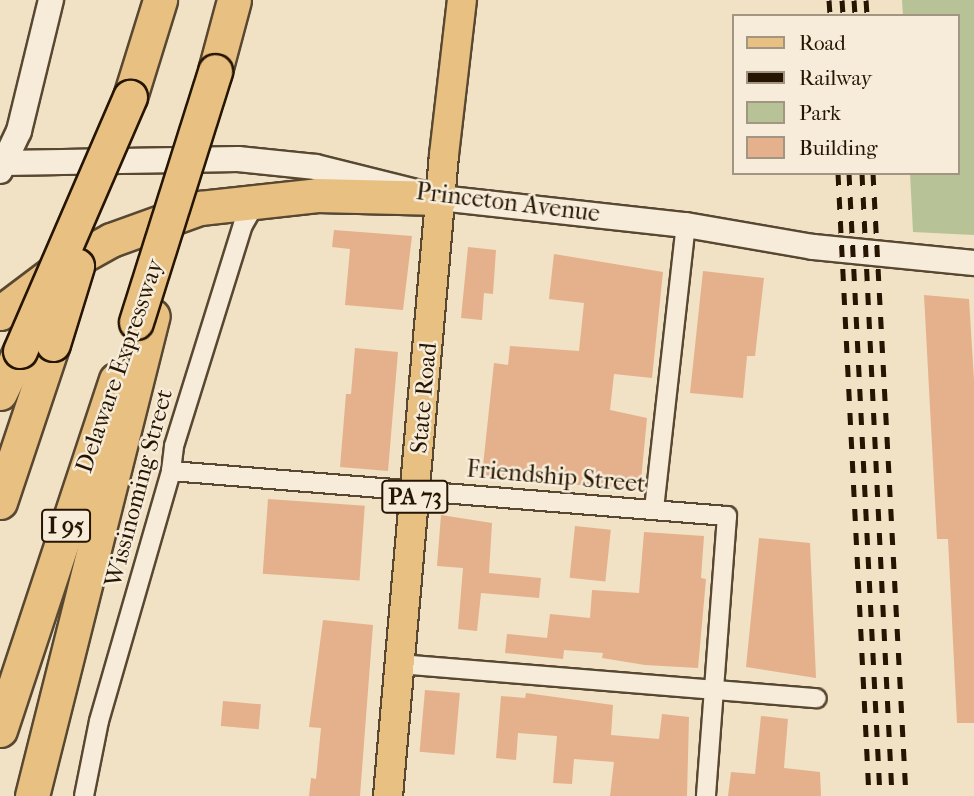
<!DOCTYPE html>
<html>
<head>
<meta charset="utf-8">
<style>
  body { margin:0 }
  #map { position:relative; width:974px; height:796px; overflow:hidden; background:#f1e1c5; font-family:"IM FELL French Canon",serif }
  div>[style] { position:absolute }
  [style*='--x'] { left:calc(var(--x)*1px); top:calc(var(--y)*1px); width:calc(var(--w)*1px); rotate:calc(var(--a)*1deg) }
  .green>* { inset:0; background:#b7c397 }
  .building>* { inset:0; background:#e4b18c; transform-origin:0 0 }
  .roads { filter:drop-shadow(2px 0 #584832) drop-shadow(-2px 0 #584832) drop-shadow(0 2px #584832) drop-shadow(0 -2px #584832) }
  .minor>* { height:18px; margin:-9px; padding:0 9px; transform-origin:9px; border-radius:9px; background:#f6ecd9 }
  .secondary>* { height:24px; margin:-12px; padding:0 12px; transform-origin:12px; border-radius:12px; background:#f6ecd9 }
  .primary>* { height:28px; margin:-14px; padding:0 14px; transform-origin:14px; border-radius:14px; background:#e8c082 }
  .motorway>* { height:33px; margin:-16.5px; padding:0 16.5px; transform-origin:16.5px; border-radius:16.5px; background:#e8c082 }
  .rail>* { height:5px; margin-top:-2.5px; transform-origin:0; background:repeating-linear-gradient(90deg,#251501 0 12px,transparent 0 24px) }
  .bridges { filter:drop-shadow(2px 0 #251501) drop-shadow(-2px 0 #251501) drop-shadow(0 2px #251501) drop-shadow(0 -2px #251501) }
  .motorway-bridge>* { height:33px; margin:-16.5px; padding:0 16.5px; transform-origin:16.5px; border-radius:16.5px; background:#e8c082 }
  span { translate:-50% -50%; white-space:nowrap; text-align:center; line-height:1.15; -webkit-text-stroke:5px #f6ecd9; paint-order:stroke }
  .shield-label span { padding:2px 5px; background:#f6ecd9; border:2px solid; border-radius:5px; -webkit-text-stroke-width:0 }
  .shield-label { font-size:23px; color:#251501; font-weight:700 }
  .street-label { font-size:24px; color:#251501 }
  .legend { position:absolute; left:732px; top:14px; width:228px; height:161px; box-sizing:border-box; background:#f6ecd9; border:2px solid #a29683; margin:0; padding:9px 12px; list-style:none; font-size:21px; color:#251501 }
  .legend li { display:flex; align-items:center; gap:14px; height:35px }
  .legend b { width:35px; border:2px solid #a29683 }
</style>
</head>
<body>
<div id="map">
  <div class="green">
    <div style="clip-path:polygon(902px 0,974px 0,974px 235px,913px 232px,910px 173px,958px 173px,958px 16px,903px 16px)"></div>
  </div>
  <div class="building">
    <div style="clip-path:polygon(334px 230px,412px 236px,403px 310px,345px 305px,350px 249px,332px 247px)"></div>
    <div style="clip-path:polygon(468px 247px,496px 250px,493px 294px,484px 293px,482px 320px,461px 318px)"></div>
    <div style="clip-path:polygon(554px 254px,663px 272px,652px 378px,614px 374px,610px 410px,647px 418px,640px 491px,482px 475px,494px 363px,508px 365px,510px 346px,579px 351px,584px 303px,549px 299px)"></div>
    <div style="clip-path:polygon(703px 271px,764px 278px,755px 356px,747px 356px,743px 398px,690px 393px)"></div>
    <div style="clip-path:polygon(924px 295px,969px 299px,974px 380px,974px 723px,957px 723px,948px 539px,937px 539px)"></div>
    <div style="clip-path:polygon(355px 348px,398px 352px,388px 471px,340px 467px,346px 394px,351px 394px)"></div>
    <div style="left:268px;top:499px;width:97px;height:75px;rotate:4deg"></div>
    <div style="clip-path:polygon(441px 515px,492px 523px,489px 573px,541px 578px,539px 598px,481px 593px,477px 631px,458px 629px,463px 568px,437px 566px)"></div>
    <div style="left:575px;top:526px;width:36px;height:52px;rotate:6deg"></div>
    <div style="clip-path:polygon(644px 532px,704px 536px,701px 578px,706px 579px,698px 668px,645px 665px,602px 658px,603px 653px,564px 650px,563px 659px,505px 653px,507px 634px,547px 638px,550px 614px,590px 618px,592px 590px,639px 593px)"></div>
    <div style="clip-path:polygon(759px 538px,810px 543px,816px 678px,746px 667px)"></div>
    <div style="clip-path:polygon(323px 620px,373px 625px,360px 796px,309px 796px,311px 778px,316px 779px,321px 728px,309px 727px)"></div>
    <div style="left:425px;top:690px;width:35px;height:62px;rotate:5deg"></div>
    <div style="clip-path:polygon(526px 693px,613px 705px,611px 735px,659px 739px,662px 714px,689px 717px,687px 796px,610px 796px,614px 762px,574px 759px,572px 784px,553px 783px,557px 736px,518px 733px,516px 760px,496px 758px,501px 696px,525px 698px)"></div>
    <div style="left:223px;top:701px;width:38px;height:25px;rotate:5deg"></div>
    <div style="clip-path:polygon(761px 716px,788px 719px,784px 768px,820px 772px,821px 796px,728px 796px,731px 772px,755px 774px)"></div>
  </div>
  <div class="roads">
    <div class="minor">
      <div style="--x:171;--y:471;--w:558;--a:4.63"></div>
      <div style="--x:727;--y:516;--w:281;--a:94.3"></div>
      <div style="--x:654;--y:509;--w:286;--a:-83.6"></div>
      <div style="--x:399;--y:664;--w:419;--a:4.7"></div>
      <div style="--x:84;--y:796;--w:76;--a:-78.7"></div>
      <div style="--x:99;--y:721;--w:260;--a:-73.9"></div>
      <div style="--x:171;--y:471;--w:25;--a:-83"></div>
      <div style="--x:174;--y:446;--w:232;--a:-72.7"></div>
      <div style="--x:243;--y:225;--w:30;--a:-60"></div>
    </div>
    <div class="secondary">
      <div style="--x:4;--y:163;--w:234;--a:-1"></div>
      <div style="--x:238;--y:159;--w:78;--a:5.9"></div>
      <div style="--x:316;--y:167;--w:128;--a:14"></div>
      <div style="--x:440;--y:198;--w:247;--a:6.3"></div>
      <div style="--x:686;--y:225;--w:129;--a:9.8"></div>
      <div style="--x:813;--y:247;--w:162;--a:5.7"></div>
      <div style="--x:0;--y:171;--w:44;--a:-64.6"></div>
      <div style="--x:19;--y:131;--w:135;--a:-76.3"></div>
    </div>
    <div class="primary">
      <div style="--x:388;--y:796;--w:643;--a:-85.01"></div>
      <div style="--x:444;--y:155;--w:156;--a:-83.4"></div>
    </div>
    <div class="motorway">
      <div style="--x:215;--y:71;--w:73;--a:-75"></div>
      <div style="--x:130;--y:97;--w:102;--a:-72.8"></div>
      <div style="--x:0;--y:313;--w:71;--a:-37"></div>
      <div style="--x:57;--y:270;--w:62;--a:-29.1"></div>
      <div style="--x:111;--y:240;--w:95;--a:-19.8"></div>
      <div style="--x:200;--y:208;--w:118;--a:-6.3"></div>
      <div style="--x:317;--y:195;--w:123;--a:1.4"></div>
      <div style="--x:0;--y:393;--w:47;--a:-64.5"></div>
      <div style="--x:0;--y:502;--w:167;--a:-71.5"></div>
      <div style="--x:0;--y:730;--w:369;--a:-71.7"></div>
      <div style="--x:32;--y:796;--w:495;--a:-75.9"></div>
    </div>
  </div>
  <div class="rail">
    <div style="--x:829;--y:0;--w:16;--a:86"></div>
    <div style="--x:842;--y:0;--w:16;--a:86"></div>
    <div style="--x:854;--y:0;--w:16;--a:86"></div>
    <div style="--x:866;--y:0;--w:16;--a:86"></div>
    <div style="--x:838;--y:173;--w:624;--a:87.15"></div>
    <div style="--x:849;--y:173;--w:624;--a:87.15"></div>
    <div style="--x:862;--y:173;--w:624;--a:87.24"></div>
    <div style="--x:873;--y:173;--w:624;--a:86.97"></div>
  </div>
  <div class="bridges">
    <div class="motorway-bridge">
      <div style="--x:136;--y:322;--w:263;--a:-72.5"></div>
      <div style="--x:53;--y:344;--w:82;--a:-72.9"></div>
      <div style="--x:20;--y:351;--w:277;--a:-66.6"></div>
    </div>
  </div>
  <div class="shield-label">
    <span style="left:415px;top:497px">PA 73</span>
    <span style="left:66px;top:526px">I 95</span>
  </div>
  <div class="street-label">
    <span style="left:508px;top:203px;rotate:7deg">Princeton Avenue</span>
    <span style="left:120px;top:366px;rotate:-71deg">Delaware Expressway</span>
    <span style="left:424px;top:398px;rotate:-85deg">State Road</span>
    <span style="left:556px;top:477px;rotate:5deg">Friendship Street</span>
    <span style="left:139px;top:488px;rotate:-75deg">Wissinoming Street</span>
  </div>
  <ul class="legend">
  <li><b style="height:9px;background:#e8c082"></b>Road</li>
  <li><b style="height:9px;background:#251501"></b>Railway</li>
  <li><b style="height:19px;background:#b7c397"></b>Park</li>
  <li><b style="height:19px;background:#e4b18c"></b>Building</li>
  </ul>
</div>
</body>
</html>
